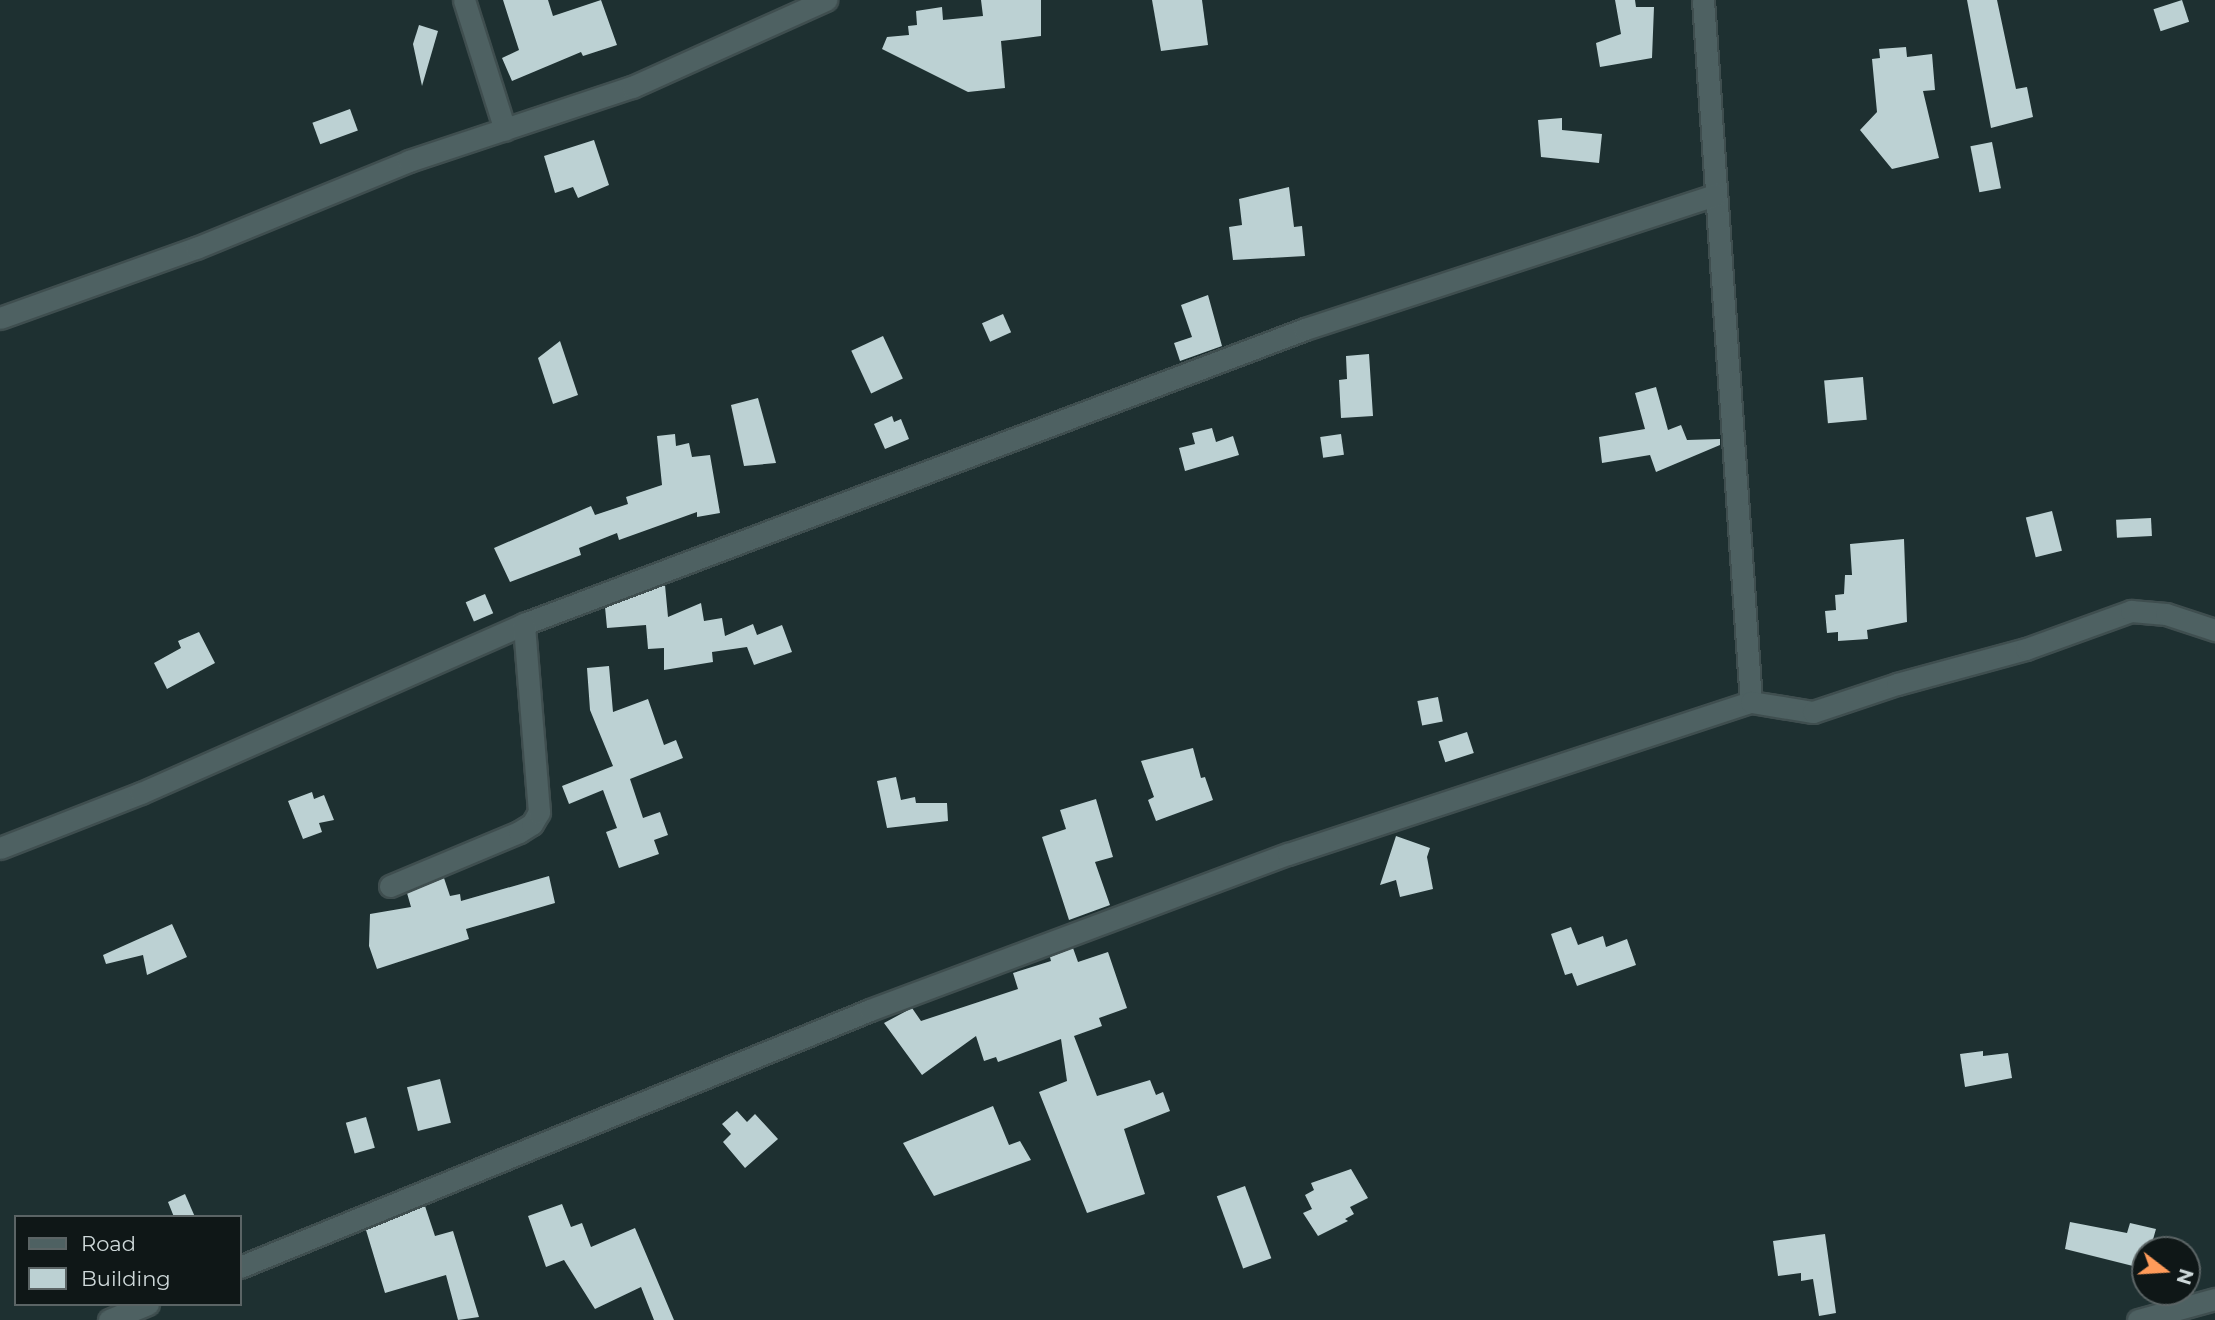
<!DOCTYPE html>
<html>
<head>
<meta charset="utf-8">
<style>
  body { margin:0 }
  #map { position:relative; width:2215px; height:1320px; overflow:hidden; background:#1e3031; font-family:Montserrat,sans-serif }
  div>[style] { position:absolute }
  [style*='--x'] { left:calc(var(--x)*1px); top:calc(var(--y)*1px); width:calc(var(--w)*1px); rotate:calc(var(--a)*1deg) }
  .building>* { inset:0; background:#bcd1d3; transform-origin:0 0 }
  .roads { filter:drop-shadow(2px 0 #3f4e4f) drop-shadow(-2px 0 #3f4e4f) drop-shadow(0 2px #3f4e4f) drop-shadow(0 -2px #3f4e4f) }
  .minor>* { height:21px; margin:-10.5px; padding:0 10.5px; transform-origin:10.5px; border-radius:10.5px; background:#4e6162 }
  span { translate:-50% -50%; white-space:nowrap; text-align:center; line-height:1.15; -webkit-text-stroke:7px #0f1717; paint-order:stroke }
  .legend { position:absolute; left:14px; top:1215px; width:228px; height:91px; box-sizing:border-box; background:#0f1717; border:2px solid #5b6465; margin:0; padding:9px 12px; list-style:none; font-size:21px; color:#ced8d9 }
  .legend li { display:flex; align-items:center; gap:14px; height:35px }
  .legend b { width:35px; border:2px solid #5b6465 }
  .north { position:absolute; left:2131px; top:1236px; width:70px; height:70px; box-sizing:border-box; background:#0f1717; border:2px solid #5b6465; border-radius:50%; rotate:107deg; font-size:19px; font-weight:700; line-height:28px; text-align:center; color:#ced8d9 }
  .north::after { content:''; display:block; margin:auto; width:24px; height:32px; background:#ff9b5a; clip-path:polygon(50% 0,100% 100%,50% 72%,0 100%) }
</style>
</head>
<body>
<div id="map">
  <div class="building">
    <div style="clip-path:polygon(503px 0,548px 0,553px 16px,601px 0,617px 45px,583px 56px,581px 52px,512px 81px,502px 58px,519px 50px)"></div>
    <div style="clip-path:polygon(981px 0,1041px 0,1041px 36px,1001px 41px,1005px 88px,968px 92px,882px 49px,887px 37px,909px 35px,908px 26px,917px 25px,916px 11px,942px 7px,943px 20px,983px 16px)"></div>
    <div style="clip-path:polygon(1152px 0,1202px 0,1208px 45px,1161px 51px)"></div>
    <div style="clip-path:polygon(1615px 0,1635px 0,1636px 7px,1654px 7px,1652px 58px,1600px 67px,1596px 43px,1621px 34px)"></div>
    <div style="clip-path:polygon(1967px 0,1997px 0,2016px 89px,2027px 87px,2033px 117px,1991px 128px)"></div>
    <div style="left:2182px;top:0;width:23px;height:30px;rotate:72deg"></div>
    <div style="clip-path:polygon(419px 25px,438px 31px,422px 86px,413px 44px)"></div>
    <div style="clip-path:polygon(1906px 47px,1907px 57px,1932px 54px,1935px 90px,1923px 91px,1939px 158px,1892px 169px,1860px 130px,1877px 112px,1872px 59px,1880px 58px,1879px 49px)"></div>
    <div style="left:350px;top:109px;width:23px;height:40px;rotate:70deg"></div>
    <div style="clip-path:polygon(1562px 118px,1562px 130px,1602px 134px,1599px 163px,1541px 157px,1538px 120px)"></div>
    <div style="clip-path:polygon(594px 140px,609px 185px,578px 198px,573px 187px,555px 193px,544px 156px)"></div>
    <div style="left:1992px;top:142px;width:47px;height:22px;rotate:79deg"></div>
    <div style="clip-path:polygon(1289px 187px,1294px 227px,1302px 226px,1305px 256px,1233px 260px,1229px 227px,1242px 225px,1239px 199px)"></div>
    <div style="clip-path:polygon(1208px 295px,1222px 346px,1180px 361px,1174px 343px,1192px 337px,1181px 305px)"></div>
    <div style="left:1003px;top:314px;width:20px;height:23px;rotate:66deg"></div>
    <div style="left:883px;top:336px;width:47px;height:35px;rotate:65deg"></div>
    <div style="clip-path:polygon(560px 341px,578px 395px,553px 404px,538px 358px)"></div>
    <div style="clip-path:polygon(1369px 354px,1373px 416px,1341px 418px,1339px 380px,1347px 379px,1346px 356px)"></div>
    <div style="left:1863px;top:377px;width:43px;height:39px;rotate:85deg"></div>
    <div style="clip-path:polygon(1656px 387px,1668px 430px,1681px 425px,1687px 440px,1720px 439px,1720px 445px,1656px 472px,1650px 455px,1602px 463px,1599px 437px,1645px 429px,1635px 393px)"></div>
    <div style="clip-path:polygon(758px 398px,776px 463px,744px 466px,731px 405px)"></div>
    <div style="clip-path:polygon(892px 416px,894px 422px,901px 419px,909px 439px,885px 449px,874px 424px)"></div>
    <div style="clip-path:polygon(1212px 428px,1216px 442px,1233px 436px,1239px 455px,1185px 471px,1179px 448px,1195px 444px,1192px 433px)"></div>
    <div style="clip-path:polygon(675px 434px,676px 446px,689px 443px,692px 457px,710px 455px,720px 513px,697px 517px,697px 512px,619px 540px,617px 533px,579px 548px,581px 555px,510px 582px,494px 548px,591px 506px,595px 515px,628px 504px,626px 497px,662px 485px,657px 436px)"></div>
    <div style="left:1341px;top:434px;width:21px;height:21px;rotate:82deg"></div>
    <div style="left:2052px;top:511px;width:41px;height:27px;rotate:76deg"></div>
    <div style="left:2151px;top:518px;width:18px;height:35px;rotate:87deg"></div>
    <div style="clip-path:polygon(1904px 539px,1907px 622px,1867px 630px,1868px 639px,1838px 641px,1838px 632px,1827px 633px,1825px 611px,1836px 610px,1835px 595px,1844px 594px,1845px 575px,1852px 575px,1850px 544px)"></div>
    <div style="clip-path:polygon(665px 585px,668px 617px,701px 603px,704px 621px,722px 618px,725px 636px,753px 624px,757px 635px,782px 625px,792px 652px,754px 665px,747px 647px,712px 652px,713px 662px,664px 670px,664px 648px,648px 649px,646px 625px,607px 628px,605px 607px)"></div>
    <div style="left:485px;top:594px;width:21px;height:21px;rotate:67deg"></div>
    <div style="clip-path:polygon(199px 632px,215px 663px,167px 689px,154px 663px,181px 648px,178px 641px)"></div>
    <div style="clip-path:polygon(609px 666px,613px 712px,648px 699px,664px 745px,676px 740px,683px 758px,630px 779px,643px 818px,660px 812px,668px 835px,654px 840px,659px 854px,619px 868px,606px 832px,617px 828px,603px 790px,569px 804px,562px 786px,613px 766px,590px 710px,587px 668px)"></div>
    <div style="left:1438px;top:697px;width:25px;height:21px;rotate:79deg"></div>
    <div style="left:1467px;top:732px;width:22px;height:30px;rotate:72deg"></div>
    <div style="clip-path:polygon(1193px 748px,1201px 778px,1205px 777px,1213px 800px,1156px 821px,1148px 800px,1154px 797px,1141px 761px)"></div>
    <div style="clip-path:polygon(896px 777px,901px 800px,915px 797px,916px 803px,947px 803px,948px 821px,887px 828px,877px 781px)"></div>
    <div style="clip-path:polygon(312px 792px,314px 799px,324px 795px,334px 820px,319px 823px,322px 832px,303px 839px,288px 801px)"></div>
    <div style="clip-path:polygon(1096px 799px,1113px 857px,1095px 862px,1110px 905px,1069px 920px,1042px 837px,1066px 829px,1060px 810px)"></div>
    <div style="clip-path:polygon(1396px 836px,1430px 848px,1427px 857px,1433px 889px,1400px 897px,1396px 880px,1380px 885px)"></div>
    <div style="clip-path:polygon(549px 876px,555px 903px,466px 929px,469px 939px,377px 969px,369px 946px,370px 914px,411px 907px,407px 893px,444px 878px,450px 896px,460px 894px,461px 901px)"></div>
    <div style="clip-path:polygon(172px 924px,187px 957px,147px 975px,143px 955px,106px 964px,103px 955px)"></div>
    <div style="clip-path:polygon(1571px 927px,1578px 945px,1603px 936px,1606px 947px,1627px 939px,1636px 965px,1577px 986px,1572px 973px,1565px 975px,1551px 934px)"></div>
    <div style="clip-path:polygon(1073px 948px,1078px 962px,1108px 952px,1127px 1008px,1099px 1018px,1102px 1026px,1074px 1036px,1097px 1096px,1150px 1080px,1156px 1095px,1163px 1092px,1170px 1111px,1124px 1129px,1145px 1194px,1087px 1213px,1039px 1092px,1067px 1081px,1061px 1039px,998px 1062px,996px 1057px,984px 1061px,976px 1036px,922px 1075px,884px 1023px,912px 1008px,921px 1021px,1018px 989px,1013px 973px,1051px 961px,1050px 957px)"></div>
    <div style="clip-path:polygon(1983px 1051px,1983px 1056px,2008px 1053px,2012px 1078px,1965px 1087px,1960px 1054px)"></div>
    <div style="left:440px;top:1079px;width:45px;height:34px;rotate:76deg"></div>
    <div style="clip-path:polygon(993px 1106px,1009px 1145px,1020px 1141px,1031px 1160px,934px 1196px,903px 1143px)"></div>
    <div style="clip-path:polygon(737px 1111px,747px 1122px,755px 1114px,778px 1139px,745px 1168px,723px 1142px,731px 1134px,722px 1124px)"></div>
    <div style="left:366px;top:1117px;width:32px;height:21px;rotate:74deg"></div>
    <div style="clip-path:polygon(1351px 1169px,1368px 1198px,1350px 1207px,1354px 1214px,1345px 1219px,1348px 1221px,1318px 1236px,1303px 1213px,1312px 1209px,1305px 1195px,1314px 1190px,1311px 1183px)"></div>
    <div style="left:1245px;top:1186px;width:77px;height:30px;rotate:70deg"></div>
    <div style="clip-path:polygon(185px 1194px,195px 1217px,174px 1217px,168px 1202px)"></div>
    <div style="clip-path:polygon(562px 1204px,571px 1227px,582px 1223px,591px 1247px,635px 1228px,674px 1320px,654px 1320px,641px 1287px,595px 1309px,564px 1260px,546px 1267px,528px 1216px)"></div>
    <div style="clip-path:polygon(425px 1206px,435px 1236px,453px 1231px,479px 1317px,458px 1320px,446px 1275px,385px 1293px,366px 1230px)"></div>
    <div style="clip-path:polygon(2070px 1222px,2127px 1233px,2130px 1223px,2156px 1229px,2150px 1250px,2145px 1250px,2145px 1269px,2065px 1249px)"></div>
    <div style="clip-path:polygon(1825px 1234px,1836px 1313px,1819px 1316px,1813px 1279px,1801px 1281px,1801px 1273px,1778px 1276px,1773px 1241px)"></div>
  </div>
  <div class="roads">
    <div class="minor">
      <div style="--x:464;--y:0;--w:136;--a:72.5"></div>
      <div style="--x:1703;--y:0;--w:704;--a:86.09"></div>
      <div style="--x:0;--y:318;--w:208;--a:-19.7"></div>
      <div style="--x:196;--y:248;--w:230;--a:-22.2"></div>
      <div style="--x:409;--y:161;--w:235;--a:-18.4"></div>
      <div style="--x:632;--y:87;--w:213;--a:-24.2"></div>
      <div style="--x:0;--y:848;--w:151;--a:-21.3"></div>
      <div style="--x:141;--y:793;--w:419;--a:-23.8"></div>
      <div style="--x:524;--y:624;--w:835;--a:-20.69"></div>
      <div style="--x:1305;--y:329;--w:432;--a:-18.1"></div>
      <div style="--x:390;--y:886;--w:140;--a:-22.7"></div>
      <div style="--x:519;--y:832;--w:15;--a:-32"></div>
      <div style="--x:532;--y:824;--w:14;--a:-60"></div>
      <div style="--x:539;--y:812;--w:189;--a:-94.6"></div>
      <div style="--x:240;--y:1267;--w:680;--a:-22.19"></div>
      <div style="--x:870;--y:1010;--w:446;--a:-20.5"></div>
      <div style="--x:1288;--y:854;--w:487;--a:-18.2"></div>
      <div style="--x:1751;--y:702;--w:63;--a:9.2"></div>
      <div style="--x:1813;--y:712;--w:89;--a:-18.4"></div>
      <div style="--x:1897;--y:684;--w:134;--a:-15.2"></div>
      <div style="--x:2026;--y:649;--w:112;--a:-19.9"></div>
      <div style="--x:2131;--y:611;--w:35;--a:5"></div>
      <div style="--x:2166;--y:614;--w:52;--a:18.1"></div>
      <div style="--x:109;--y:1320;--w:42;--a:-22.3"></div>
      <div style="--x:2138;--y:1320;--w:80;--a:-15.3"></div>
    </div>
  </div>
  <ul class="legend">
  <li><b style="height:9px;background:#4e6162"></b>Road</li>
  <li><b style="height:19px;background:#bcd1d3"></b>Building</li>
  </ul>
  <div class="north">N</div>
</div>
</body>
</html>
